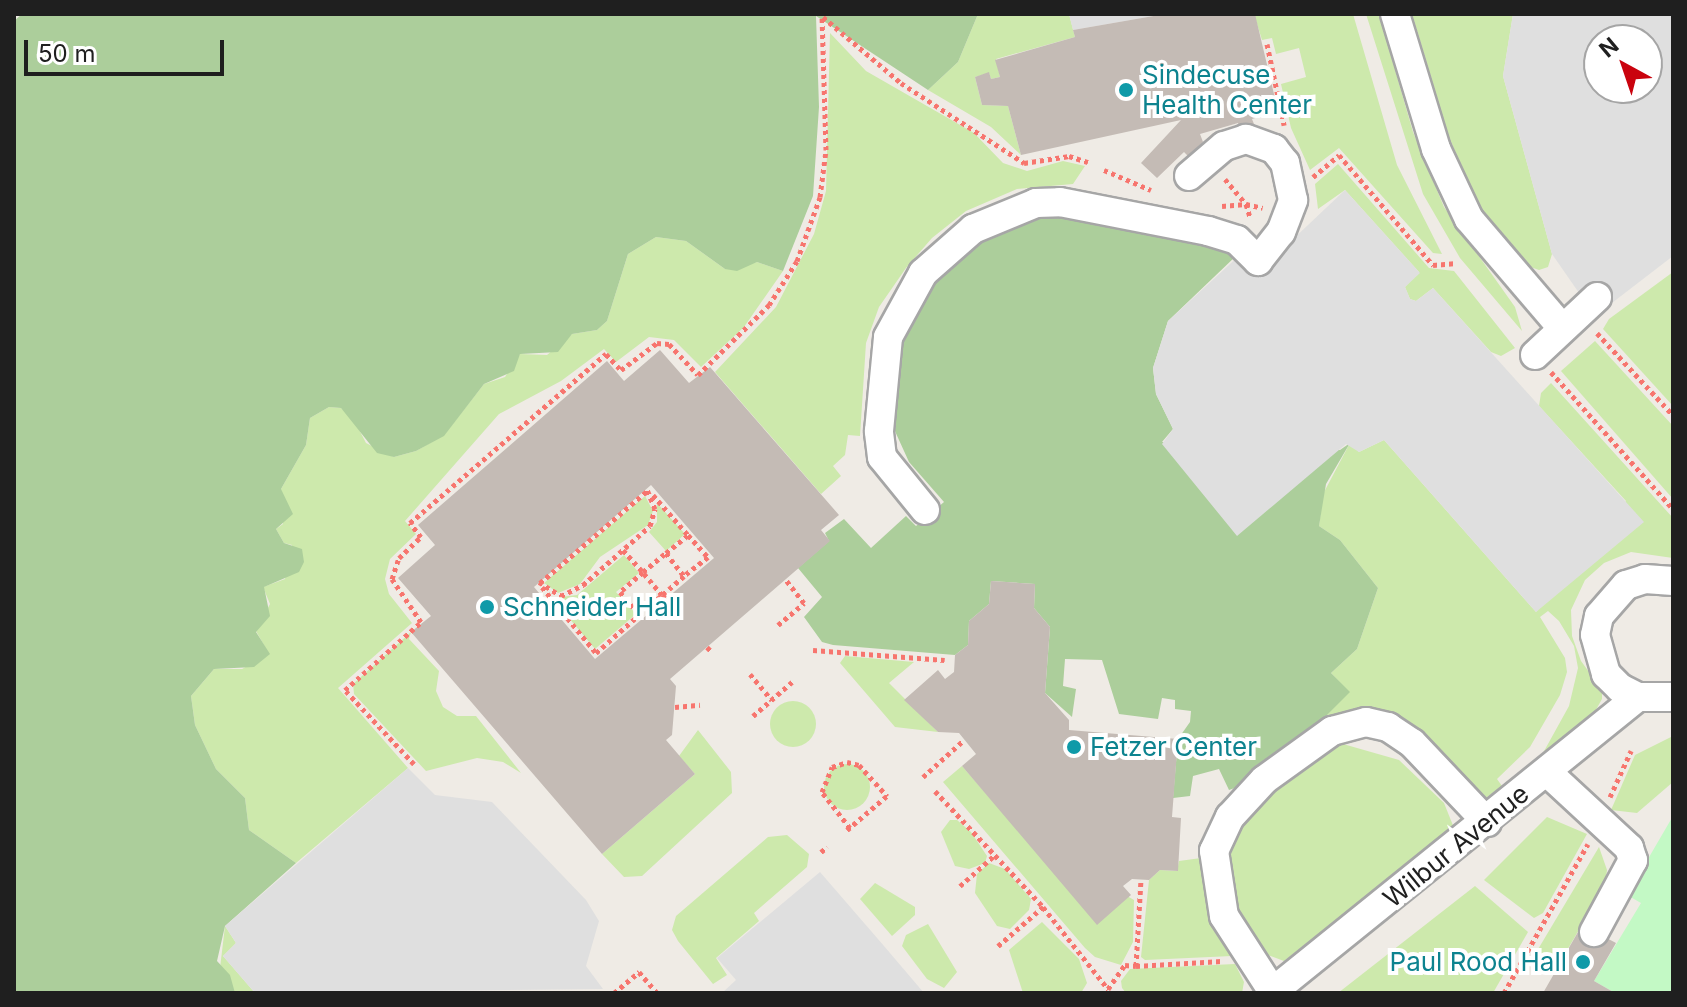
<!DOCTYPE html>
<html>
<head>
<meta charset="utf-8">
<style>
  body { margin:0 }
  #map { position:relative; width:1687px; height:1007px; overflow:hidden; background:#efebe5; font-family:Inter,sans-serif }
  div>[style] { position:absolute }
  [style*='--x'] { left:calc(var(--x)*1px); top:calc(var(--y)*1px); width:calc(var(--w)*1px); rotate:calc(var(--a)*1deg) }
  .grass>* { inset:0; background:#cde9ac }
  .round { border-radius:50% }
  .forest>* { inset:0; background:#acce9b }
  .park>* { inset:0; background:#c3f9c5 }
  .parking>* { inset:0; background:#dfdfdf }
  .building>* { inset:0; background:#c4bbb5 }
  .path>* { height:5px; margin-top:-2.5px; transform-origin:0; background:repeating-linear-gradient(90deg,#f7756e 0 4px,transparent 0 8px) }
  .roads { filter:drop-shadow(2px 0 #a6a6a6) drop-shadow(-2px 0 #a6a6a6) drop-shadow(0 2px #a6a6a6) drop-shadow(0 -2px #a6a6a6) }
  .minor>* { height:28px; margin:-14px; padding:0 14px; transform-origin:14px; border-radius:14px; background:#fff }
  .dots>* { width:22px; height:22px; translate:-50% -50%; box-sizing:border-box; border:4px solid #fff; border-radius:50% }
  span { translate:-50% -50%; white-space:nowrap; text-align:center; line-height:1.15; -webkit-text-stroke:8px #fff; paint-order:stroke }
  .culture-label { font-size:26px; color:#0d838f }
  .left { translate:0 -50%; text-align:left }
  .right { translate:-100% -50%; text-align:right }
  .street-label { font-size:26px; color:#1f1f1f }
  .frame { position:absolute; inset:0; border:16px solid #1f1f1f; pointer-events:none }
  .north { position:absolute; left:1583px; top:24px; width:80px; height:80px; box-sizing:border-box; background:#fff; border:2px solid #a5a5a5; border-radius:50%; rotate:320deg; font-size:22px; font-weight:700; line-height:32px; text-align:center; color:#1f1f1f }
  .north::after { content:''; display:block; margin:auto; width:28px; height:36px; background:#ca030e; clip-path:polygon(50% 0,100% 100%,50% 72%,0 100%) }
  .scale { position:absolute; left:24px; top:40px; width:200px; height:36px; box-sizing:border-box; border:4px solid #1f1f1f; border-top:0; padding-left:10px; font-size:24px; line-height:28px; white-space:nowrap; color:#1f1f1f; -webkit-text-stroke:6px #fff; paint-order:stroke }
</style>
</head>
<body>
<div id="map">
  <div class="grass">
    <div style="clip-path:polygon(978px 14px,1069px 14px,1075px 37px,996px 59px,1000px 77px,991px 79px,989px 73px,975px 77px,982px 105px,1008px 106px,1021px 155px,991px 127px,928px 90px,958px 62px)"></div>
    <div style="clip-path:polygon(1254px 14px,1353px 14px,1397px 165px,1442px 254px,1433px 253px,1339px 148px,1310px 170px,1291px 128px,1281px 84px,1306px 77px,1299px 48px,1276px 54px,1272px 38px,1262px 40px)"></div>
    <div style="clip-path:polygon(1366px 14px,1379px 14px,1413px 132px,1444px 207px,1515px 307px,1522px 331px,1460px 258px,1423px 194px)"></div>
    <div style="clip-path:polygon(1412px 14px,1513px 14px,1503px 76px,1552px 254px,1548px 267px,1539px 270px,1522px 264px,1480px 209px,1449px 137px)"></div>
    <div style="clip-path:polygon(830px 33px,866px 71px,974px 133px,1003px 163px,1027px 171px,1063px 161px,1085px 166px,1073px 184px,1017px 189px,966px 211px,932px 238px,906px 268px,879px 307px,866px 343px,860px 436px,848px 435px,845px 455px,833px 466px,841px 476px,821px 494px,715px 372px,776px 307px,814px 234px,826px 191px)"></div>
    <div style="clip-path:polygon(1338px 164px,1429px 268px,1454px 271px,1515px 348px,1501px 356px,1491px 352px,1433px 288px,1416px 301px,1410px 299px,1405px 287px,1419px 272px,1345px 190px,1318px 209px,1315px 184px)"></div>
    <div style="clip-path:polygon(656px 237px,686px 241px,725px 269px,757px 262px,783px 271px,744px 327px,701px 367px,674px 340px,649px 337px,616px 362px,604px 349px,561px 381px,499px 414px,405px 521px,416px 534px,390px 559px,385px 579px,389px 594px,412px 623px,338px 688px,408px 768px,296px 863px,249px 830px,245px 798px,216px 769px,195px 725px,191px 696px,214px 669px,242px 669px,269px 654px,256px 631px,270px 604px,263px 587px,285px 579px,292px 545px,284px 543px,276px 529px,283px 524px,281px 489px,306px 445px,310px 418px,329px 407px,341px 408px,352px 416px,366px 443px,394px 457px,416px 451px,444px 435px,484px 384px,505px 377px,520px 354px,547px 355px,572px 334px,597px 330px,607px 321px,628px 254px)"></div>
    <div style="clip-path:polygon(1673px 272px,1673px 406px,1603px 329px,1609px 319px)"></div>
    <div style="clip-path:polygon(1595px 341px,1673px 426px,1673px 499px,1561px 371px)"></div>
    <div style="clip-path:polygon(1551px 383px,1673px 518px,1673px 558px,1631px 552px,1604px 563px,1585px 580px,1571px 610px,1572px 636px,1581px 661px,1602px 690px,1602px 699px,1593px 715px,1543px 753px,1569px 706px,1578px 668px,1574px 646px,1559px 621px,1548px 611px,1540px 617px,1565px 658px,1567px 672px,1560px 695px,1530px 747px,1497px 779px,1502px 786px,1479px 803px,1400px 722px,1316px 726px,1349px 692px,1331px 673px,1357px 649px,1378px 588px,1340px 540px,1319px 526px,1323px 494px,1350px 443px,1359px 452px,1384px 440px,1536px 612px,1626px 501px,1539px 406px,1541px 393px)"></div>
    <div style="clip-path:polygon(645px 496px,653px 511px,648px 525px,600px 557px,580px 584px,558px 593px,544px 583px)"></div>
    <div style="clip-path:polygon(657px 503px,685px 534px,666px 551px,649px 532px,657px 522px)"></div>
    <div style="clip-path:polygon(624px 555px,639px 573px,616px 592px,636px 614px,595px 649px,552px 598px,577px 595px)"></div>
    <div style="clip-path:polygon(411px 632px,409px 639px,439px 671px,436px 691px,443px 707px,457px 716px,476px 716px,521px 773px,503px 762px,477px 758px,426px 771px,354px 694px,353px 684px)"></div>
    <div style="clip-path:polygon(845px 656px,914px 662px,889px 683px,938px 732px,895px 727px,840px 663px)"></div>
    <div class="round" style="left:770px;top:701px;width:46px;height:46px"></div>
    <div style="clip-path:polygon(698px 730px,731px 772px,732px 793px,642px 876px,624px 877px,602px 854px,695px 774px,679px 756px)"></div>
    <div style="clip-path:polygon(1673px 736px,1673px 782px,1637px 813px,1611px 810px,1635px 755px)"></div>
    <div style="clip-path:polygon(1336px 742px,1399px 760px,1444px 803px,1454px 828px,1284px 961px,1257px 951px,1237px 918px,1226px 876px,1229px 844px,1246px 815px)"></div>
    <div class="round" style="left:824px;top:764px;width:46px;height:46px"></div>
    <div style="clip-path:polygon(962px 766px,1024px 837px,1134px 900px,1133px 942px,1121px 965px,1095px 957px,1085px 948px,943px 782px)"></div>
    <div style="clip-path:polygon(1547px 817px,1587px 834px,1543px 913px,1534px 918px,1484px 880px)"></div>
    <div style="clip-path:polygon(950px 820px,957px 820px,971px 832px,987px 856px,985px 863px,969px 869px,955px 866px,941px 832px)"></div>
    <div style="clip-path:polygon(787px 835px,809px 854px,807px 867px,754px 913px,759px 921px,716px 958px,727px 975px,713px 984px,678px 941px,672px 930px,676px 916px,768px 837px)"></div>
    <div style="clip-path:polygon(1599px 847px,1607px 870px,1605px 885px,1555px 971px,1534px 956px)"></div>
    <div style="clip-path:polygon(1201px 858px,1205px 892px,1232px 956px,1145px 960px,1141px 957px,1149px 880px,1160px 870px,1177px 871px,1179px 861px)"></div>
    <div style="clip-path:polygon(989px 863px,1005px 869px,1031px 899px,1029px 910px,1010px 929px,997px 926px,975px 893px,977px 874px)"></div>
    <div style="clip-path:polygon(875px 883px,915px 907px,915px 915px,892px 936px,860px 899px)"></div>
    <div style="clip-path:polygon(1475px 886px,1528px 932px,1493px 993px,1338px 993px)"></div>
    <div style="clip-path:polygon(1042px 922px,1079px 959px,1087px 983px,1081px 993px,1023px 993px,1009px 950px)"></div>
    <div style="clip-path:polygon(928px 924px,957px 972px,944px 988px,927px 979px,902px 946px,906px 935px)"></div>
    <div style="clip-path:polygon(225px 926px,236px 943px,223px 956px,255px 993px,235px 993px,220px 968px)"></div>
    <div style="clip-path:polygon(1235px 964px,1244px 982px,1242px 993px,1126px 993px,1122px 988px,1121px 981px,1130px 969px)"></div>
  </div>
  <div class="forest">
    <div style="clip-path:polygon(22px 14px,978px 14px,958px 62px,928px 90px,816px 16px,819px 107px,813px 196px,783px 271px,757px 262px,737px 271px,725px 269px,686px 241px,656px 237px,628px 254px,607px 321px,597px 330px,572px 334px,558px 352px,520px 354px,514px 371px,484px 384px,444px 436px,416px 451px,394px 457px,377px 453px,341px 408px,329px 407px,310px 418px,306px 445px,281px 489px,293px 514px,276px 529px,284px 543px,302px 549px,304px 562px,299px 572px,264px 587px,270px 616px,256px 632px,270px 654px,254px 667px,214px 669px,191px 696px,195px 725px,216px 769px,245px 798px,249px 830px,296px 863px,225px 926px,217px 961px,230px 975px,235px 993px,14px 993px,14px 21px)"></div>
    <div style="clip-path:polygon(1040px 212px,1202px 239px,1237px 255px,1168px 321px,1153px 368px,1156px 394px,1173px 429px,1162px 442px,1340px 450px,1350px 443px,1326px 484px,1319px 526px,1340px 540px,1378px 588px,1357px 649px,1331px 673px,1350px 692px,1316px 726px,1243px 785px,1229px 790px,1219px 769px,1193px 776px,1190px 796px,1173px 798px,1178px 739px,1190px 722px,1191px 711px,1175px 709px,1175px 700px,1162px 698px,1158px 719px,1119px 714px,1102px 660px,1065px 659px,1063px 686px,1076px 689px,1072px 717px,1045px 693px,1050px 627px,1034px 608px,1035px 584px,991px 581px,989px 604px,969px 621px,968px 645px,955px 655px,833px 645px,822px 642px,804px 617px,822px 597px,798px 568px,829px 541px,825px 533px,844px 519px,871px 548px,906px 516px,916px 526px,944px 502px,909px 462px,889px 418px,889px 371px,908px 311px,958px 251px)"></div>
  </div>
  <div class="park">
    <div style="clip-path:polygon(1673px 816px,1673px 993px,1615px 993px,1594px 981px,1641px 903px,1627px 895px)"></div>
  </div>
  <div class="parking">
    <div style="clip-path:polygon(1069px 14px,1165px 14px,1073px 30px)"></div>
    <div style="clip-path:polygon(evenodd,1513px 14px,1673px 14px,1673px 256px,1595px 316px,1552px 254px,1503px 76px,1513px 14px,1599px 40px,1647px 40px,1647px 88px,1599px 88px,1599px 40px)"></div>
    <div style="clip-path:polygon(1345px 190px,1420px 273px,1405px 287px,1410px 299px,1416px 301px,1433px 288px,1644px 522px,1536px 612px,1384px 440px,1359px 452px,1346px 444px,1237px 536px,1162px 444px,1173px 429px,1156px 394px,1153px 368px,1168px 321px,1279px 219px,1289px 243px)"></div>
    <div style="clip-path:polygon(408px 768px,435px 795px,492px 802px,586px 900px,599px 921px,586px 966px,603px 989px,255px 993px,223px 956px,236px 943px,225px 926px)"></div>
    <div style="clip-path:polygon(820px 872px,884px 946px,924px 993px,722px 993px,736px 980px,717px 958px)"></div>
  </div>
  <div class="building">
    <div style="clip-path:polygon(1165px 14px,1255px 14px,1278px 111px,1252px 119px,1254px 124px,1239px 128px,1238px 123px,1200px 134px,1203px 142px,1189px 157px,1184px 152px,1157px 178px,1141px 163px,1181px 120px,1021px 155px,1008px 106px,982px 105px,975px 77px,989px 72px,991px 79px,1000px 77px,995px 60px,1075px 37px,1073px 30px)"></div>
    <div style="clip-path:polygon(evenodd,660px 350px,689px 383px,710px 367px,839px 515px,821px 530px,830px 541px,670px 679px,676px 686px,672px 735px,666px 740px,695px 774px,602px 854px,411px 632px,431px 616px,398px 578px,435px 545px,418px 525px,607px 361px,624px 381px,660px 350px,651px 485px,714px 558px,595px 659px,534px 587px,651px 485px)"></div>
    <div style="clip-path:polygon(991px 581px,1035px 584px,1034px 608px,1050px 627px,1045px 693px,1069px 720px,1069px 730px,1178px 739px,1172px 817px,1181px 818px,1178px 871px,1160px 870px,1149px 880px,1132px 879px,1123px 886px,1131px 895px,1097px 925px,962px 766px,976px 754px,959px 733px,938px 732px,904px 700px,938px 670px,945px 679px,954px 672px,955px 655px,968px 645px,969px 621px,989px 604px)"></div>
    <div style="clip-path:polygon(1582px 925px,1616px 943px,1594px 981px,1615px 993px,1543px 993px)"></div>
  </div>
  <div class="path">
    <div style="--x:823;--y:17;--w:102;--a:40.2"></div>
    <div style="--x:901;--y:83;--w:147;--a:33"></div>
    <div style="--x:1024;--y:163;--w:46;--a:-8.8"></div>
    <div style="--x:1069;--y:156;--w:20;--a:18"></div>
    <div style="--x:1267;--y:44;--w:83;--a:78.1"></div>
    <div style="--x:1104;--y:170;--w:51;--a:23.1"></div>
    <div style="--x:1313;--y:177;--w:34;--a:-40"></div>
    <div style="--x:1339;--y:155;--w:145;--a:49.5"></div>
    <div style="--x:1433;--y:265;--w:21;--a:-5"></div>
    <div style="--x:1225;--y:179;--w:33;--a:50"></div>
    <div style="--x:1246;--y:204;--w:17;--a:13"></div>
    <div style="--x:1222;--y:206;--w:24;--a:-5"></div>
    <div style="--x:1246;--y:204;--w:14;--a:73"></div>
    <div style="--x:1597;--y:333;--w:112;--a:47.2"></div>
    <div style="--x:1551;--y:372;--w:183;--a:48.3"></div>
    <div style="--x:653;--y:495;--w:53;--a:48.8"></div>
    <div style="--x:623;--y:550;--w:30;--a:48"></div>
    <div style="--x:643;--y:572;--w:30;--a:139"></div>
    <div style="--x:620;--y:592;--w:30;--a:50"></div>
    <div style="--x:639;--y:615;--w:30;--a:-41"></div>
    <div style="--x:662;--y:595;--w:30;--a:-130"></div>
    <div style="--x:643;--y:572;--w:30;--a:-40"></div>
    <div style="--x:666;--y:553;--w:29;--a:52"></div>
    <div style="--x:684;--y:576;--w:29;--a:139"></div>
    <div style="--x:662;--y:595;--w:6;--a:45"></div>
    <div style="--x:666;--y:553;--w:28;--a:-39"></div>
    <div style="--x:688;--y:535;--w:30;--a:48"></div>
    <div style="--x:708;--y:557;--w:31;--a:142"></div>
    <div style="--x:539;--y:582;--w:26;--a:32"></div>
    <div style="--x:561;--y:596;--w:25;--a:-27"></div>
    <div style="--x:583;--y:585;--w:89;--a:-41.4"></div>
    <div style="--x:650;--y:526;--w:18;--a:-74"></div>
    <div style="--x:655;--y:509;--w:22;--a:-112"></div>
    <div style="--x:540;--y:583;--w:141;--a:-40.7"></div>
    <div style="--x:542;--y:587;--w:85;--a:50.7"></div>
    <div style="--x:596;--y:653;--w:57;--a:-41.5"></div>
    <div style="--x:778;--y:625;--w:34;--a:-40"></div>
    <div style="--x:804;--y:603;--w:31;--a:-128"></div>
    <div style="--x:707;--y:647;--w:7;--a:45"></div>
    <div style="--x:813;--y:650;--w:132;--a:4.3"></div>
    <div style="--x:750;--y:674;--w:34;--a:50"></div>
    <div style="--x:675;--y:707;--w:25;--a:-5"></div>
    <div style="--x:753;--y:716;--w:52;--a:-41.1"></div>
    <div style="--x:414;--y:764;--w:101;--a:-133"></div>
    <div style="--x:345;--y:690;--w:102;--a:-41.8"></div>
    <div style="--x:421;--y:622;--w:52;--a:-124"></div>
    <div style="--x:392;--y:579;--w:22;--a:-72"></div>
    <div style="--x:399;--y:558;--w:30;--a:-44"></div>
    <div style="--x:421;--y:537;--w:18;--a:-128"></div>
    <div style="--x:410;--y:523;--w:259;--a:-40.8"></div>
    <div style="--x:606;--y:354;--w:22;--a:47"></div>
    <div style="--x:621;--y:370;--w:45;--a:-36.9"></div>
    <div style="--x:657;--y:343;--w:12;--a:5"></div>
    <div style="--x:669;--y:344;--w:42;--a:46.9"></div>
    <div style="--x:698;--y:375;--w:100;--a:-44.6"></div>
    <div style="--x:769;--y:305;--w:52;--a:-57.5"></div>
    <div style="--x:797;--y:261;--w:68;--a:-70.2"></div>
    <div style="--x:820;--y:197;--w:47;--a:-82.7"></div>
    <div style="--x:826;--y:150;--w:136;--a:-91.7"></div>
    <div style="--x:923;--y:777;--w:55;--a:-42.1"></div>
    <div style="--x:935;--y:791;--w:158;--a:47"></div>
    <div style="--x:1043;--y:907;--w:105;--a:51.6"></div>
    <div style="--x:1108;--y:989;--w:29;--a:-55"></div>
    <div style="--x:1125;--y:965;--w:11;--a:5"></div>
    <div style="--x:1136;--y:966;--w:86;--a:-86.7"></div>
    <div style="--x:1610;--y:797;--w:51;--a:-65.5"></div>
    <div style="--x:850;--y:828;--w:46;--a:-127.9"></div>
    <div style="--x:822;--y:792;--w:27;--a:-68"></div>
    <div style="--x:832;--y:767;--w:16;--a:-18"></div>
    <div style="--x:847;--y:762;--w:12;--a:14"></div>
    <div style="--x:859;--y:765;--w:42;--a:47.9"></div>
    <div style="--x:847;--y:830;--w:54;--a:-40.5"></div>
    <div style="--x:821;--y:852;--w:8;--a:-40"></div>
    <div style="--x:960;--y:886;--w:48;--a:-41.6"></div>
    <div style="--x:998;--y:946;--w:60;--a:-40.9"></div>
    <div style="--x:1136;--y:966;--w:86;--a:-3.3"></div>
    <div style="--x:614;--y:993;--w:33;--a:-40"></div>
    <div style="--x:639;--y:972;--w:28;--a:49"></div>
    <div style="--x:1504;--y:993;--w:171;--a:-60.6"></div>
  </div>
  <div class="roads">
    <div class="minor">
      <div style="--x:1395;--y:14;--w:141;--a:73.1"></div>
      <div style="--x:1436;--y:149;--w:77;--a:64.8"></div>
      <div style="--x:1469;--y:219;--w:143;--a:49.5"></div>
      <div style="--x:1535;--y:355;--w:85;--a:-43.1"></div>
      <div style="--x:925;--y:510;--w:68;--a:-129.1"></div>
      <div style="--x:882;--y:457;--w:26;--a:-97"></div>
      <div style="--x:879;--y:431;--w:94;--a:-84.5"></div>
      <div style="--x:888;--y:337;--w:73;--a:-61.3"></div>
      <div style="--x:923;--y:273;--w:67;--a:-41.3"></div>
      <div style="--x:973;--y:229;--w:68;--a:-22.4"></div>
      <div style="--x:1036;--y:203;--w:24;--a:-2"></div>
      <div style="--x:1060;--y:202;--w:151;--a:11.1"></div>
      <div style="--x:1208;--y:231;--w:30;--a:17"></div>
      <div style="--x:1237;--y:240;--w:30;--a:45"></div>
      <div style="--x:1258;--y:261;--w:37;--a:-52"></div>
      <div style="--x:1281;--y:232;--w:34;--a:-69"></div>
      <div style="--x:1293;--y:200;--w:38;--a:-102"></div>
      <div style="--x:1285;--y:163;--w:18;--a:-128"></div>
      <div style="--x:1274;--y:149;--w:30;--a:-160"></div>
      <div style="--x:1246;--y:139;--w:23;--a:162"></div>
      <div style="--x:1224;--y:146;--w:46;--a:139.4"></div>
      <div style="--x:1673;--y:581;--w:28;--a:-176"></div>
      <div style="--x:1645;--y:579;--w:20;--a:162"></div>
      <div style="--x:1626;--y:585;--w:41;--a:131.1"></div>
      <div style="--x:1599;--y:616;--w:19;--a:102"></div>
      <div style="--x:1595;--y:635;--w:41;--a:74.2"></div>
      <div style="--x:1606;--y:674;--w:20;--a:45"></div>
      <div style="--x:1620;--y:688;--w:20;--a:27"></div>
      <div style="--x:1638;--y:697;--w:35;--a:0"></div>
      <div style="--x:1547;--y:772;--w:112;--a:42.8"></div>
      <div style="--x:1629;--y:848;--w:13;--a:72"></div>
      <div style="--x:1633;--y:860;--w:82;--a:118.4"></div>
      <div style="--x:1273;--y:992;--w:90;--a:-122.8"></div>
      <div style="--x:1224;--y:916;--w:66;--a:-98.7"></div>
      <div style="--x:1214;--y:851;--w:38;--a:-65"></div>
      <div style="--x:1230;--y:817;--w:50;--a:-47.4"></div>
      <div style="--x:1264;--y:780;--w:84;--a:-35.8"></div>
      <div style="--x:1332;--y:731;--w:35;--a:-15"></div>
      <div style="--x:1366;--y:722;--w:23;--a:13"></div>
      <div style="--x:1388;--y:727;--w:29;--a:34"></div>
      <div style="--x:1412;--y:743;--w:109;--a:46.5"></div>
      <div style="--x:1271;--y:993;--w:471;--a:-38.9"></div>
    </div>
  </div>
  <div class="dots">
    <div style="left:1126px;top:90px;background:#0f9aa8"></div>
    <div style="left:487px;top:607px;background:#0f9aa8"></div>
    <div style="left:1074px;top:747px;background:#0f9aa8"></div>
    <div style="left:1583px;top:962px;background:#0f9aa8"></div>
  </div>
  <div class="culture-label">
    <span class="left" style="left:1142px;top:90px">Sindecuse<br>Health Center</span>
    <span class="left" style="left:503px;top:607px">Schneider Hall</span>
    <span class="left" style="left:1090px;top:747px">Fetzer Center</span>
    <span class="right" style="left:1567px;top:962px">Paul Rood Hall</span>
  </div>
  <div class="street-label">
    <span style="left:1456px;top:846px;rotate:-39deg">Wilbur Avenue</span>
  </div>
  <div class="frame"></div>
  <div class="north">N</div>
  <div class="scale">50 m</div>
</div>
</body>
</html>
